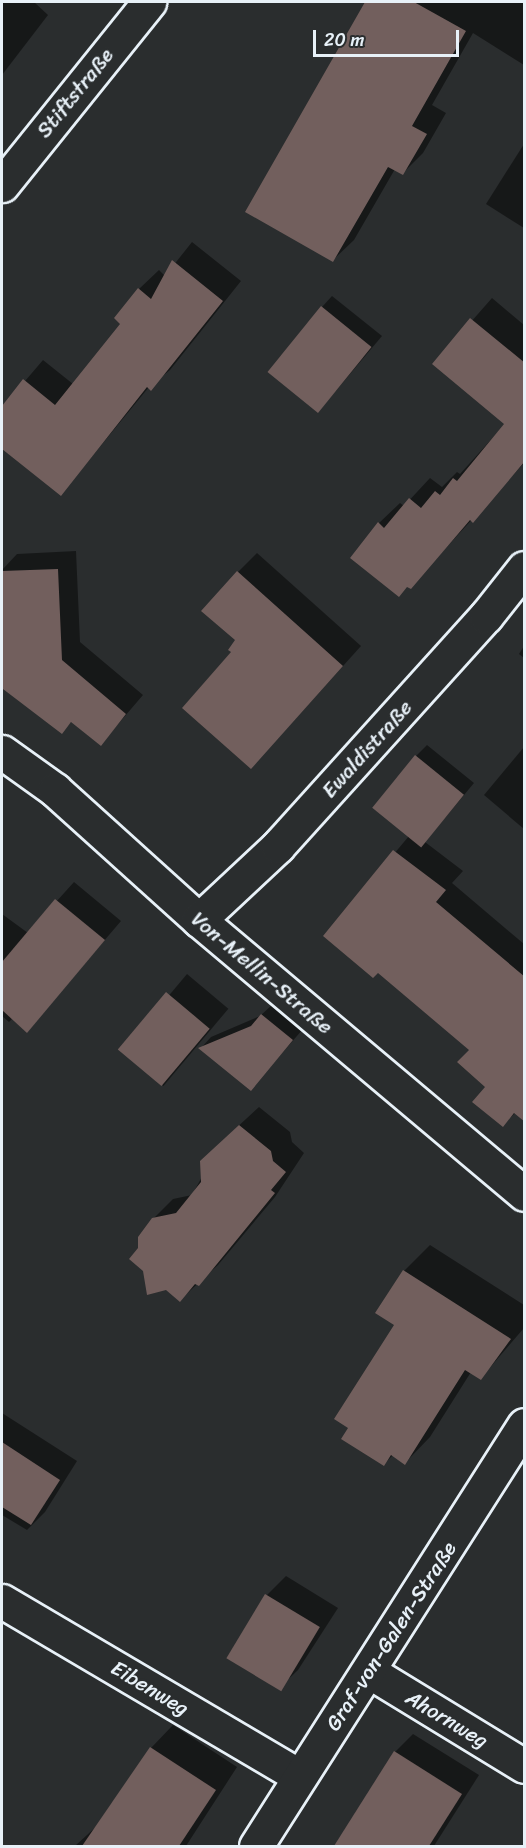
<!DOCTYPE html>
<html>
<head>
<meta charset="utf-8">
<style>
  body { margin:0 }
  #map { position:relative; width:526px; height:1848px; overflow:hidden; background:#2a2d2e; font-family:Sriracha,sans-serif }
  div>[style] { position:absolute }
  [style*='--x'] { left:calc(var(--x)*1px); top:calc(var(--y)*1px); width:calc(var(--w)*1px); rotate:calc(var(--a)*1deg) }
  .shadow>* { inset:0; background:#0007; transform-origin:0 0 }
  .building>* { inset:0; background:#725f5d; transform-origin:0 0 }
  .roads { filter:drop-shadow(2px 0 #e8f1f8) drop-shadow(-2px 0 #e8f1f8) drop-shadow(0 2px #e8f1f8) drop-shadow(0 -2px #e8f1f8) }
  .minor>* { height:33px; margin:-16.5px; padding:0 16.5px; transform-origin:16.5px; border-radius:16.5px; background:#2a2d2e }
  span { translate:-50% -50%; white-space:nowrap; text-align:center; line-height:1.15; -webkit-text-stroke:4.5px #2a2d2e; paint-order:stroke }
  .street-label { font-size:21px; color:#e8f1f8 }
  .frame { position:absolute; inset:0; border:3px solid #e8f1f8; pointer-events:none }
  .scale { position:absolute; left:313px; top:30px; width:146px; height:27px; box-sizing:border-box; border:3px solid #e8f1f8; border-top:0; padding-left:8px; font-size:18px; line-height:21px; white-space:nowrap; color:#e8f1f8; -webkit-text-stroke:4px #2a2d2e; paint-order:stroke }
</style>
</head>
<body>
<div id="map">
  <div class="shadow">
    <div style="clip-path:polygon(2px 2px,34px 2px,48px 15px,2px 75px)"></div>
    <div style="clip-path:polygon(366px 2px,524px 2px,524px 65px,473px 33px,432px 105px,446px 113px,423px 153px,403px 173px,395px 169px,354px 240px,333px 260px,247px 211px)"></div>
    <div style="clip-path:polygon(524px 144px,524px 228px,486px 204px)"></div>
    <div style="clip-path:polygon(192px 242px,241px 281px,170px 370px,149px 387px,61px 494px,2px 447px,2px 408px,43px 360px,73px 384px,122px 323px,139px 289px,159px 270px,165px 276px)"></div>
    <div style="clip-path:polygon(332px 296px,382px 336px,318px 412px,322px 307px)"></div>
    <div style="clip-path:polygon(492px 298px,524px 325px,524px 463px,410px 587px,379px 523px,400px 503px,404px 506px,430px 478px,442px 487px,457px 472px,460px 474px,506px 423px,434px 364px)"></div>
    <div style="clip-path:polygon(76px 551px,80px 642px,143px 695px,101px 744px,72px 721px,62px 732px,5px 688px,2px 570px,17px 554px)"></div>
    <div style="clip-path:polygon(257px 553px,361px 646px,270px 747px,237px 640px,238px 572px)"></div>
    <div style="clip-path:polygon(524px 646px,524px 658px,519px 654px)"></div>
    <div style="clip-path:polygon(427px 745px,474px 783px,425px 842px,463px 871px,452px 883px,524px 944px,524px 1118px,516px 1112px,503px 1125px,471px 1050px,378px 971px,325px 936px,409px 836px,416px 756px)"></div>
    <div style="clip-path:polygon(524px 747px,524px 829px,484px 795px)"></div>
    <div style="clip-path:polygon(74px 882px,121px 921px,27px 1031px,13px 1018px,9px 1022px,2px 1016px,2px 914px,28px 933px)"></div>
    <div style="left:187px;top:974px;width:54px;height:101px;rotate:40deg"></div>
    <div style="clip-path:polygon(273px 1004px,303px 1029px,251px 1089px,201px 1048px,211px 1037px,260px 1016px)"></div>
    <div style="clip-path:polygon(259px 1107px,290px 1132px,292px 1142px,304px 1153px,275px 1197px,218px 1265px,180px 1300px,140px 1248px,153px 1219px,173px 1199px,192px 1195px,221px 1142px)"></div>
    <div style="clip-path:polygon(430px 1245px,524px 1305px,524px 1328px,481px 1378px,471px 1372px,430px 1437px,405px 1463px,393px 1455px,384px 1464px,350px 1427px,396px 1324px,404px 1271px)"></div>
    <div style="clip-path:polygon(2px 1413px,77px 1461px,45px 1512px,27px 1530px,2px 1515px)"></div>
    <div style="clip-path:polygon(286px 1576px,338px 1608px,298px 1670px,278px 1689px,267px 1595px)"></div>
    <div style="clip-path:polygon(173px 1725px,237px 1767px,186px 1846px,75px 1846px,99px 1824px,151px 1748px)"></div>
    <div style="clip-path:polygon(413px 1734px,479px 1775px,434px 1846px,335px 1846px,395px 1752px)"></div>
  </div>
  <div class="building">
    <div style="clip-path:polygon(365px 2px,414px 2px,466px 31px,412px 126px,427px 134px,403px 175px,388px 167px,333px 262px,245px 212px)"></div>
    <div style="clip-path:polygon(172px 260px,223px 301px,151px 391px,147px 387px,61px 496px,2px 449px,2px 406px,23px 379px,55px 405px,120px 324px,114px 318px,138px 288px,151px 299px)"></div>
    <div style="left:321px;top:306px;width:65px;height:85px;rotate:39deg"></div>
    <div style="clip-path:polygon(470px 318px,525px 363px,525px 461px,473px 523px,470px 520px,411px 589px,407px 587px,399px 597px,350px 558px,378px 522px,384px 528px,409px 498px,421px 508px,435px 491px,440px 495px,453px 478px,457px 481px,504px 424px,432px 364px)"></div>
    <div style="clip-path:polygon(58px 569px,62px 660px,126px 714px,101px 746px,71px 722px,62px 734px,3px 689px,2px 571px)"></div>
    <div style="clip-path:polygon(237px 571px,343px 666px,251px 769px,182px 708px,231px 652px,228px 650px,235px 640px,201px 611px)"></div>
    <div style="left:415px;top:755px;width:63px;height:68px;rotate:39deg"></div>
    <div style="clip-path:polygon(393px 850px,446px 890px,436px 902px,525px 977px,525px 1122px,514px 1113px,503px 1127px,472px 1102px,485px 1087px,457px 1062px,469px 1050px,378px 973px,373px 978px,323px 936px)"></div>
    <div style="clip-path:polygon(55px 899px,105px 940px,27px 1033px,2px 1010px,2px 962px)"></div>
    <div style="left:166px;top:992px;width:57px;height:75px;rotate:40deg"></div>
    <div style="clip-path:polygon(261px 1014px,293px 1040px,251px 1091px,198px 1048px,251px 1026px)"></div>
    <div style="clip-path:polygon(239px 1125px,271px 1151px,273px 1161px,286px 1172px,271px 1190px,275px 1193px,199px 1286px,195px 1284px,180px 1302px,166px 1290px,147px 1295px,143px 1271px,129px 1259px,138px 1248px,138px 1237px,152px 1218px,176px 1213px,201px 1182px,200px 1161px)"></div>
    <div style="clip-path:polygon(403px 1270px,511px 1339px,481px 1380px,465px 1370px,405px 1465px,391px 1455px,384px 1466px,341px 1439px,348px 1428px,334px 1419px,394px 1325px,375px 1313px)"></div>
    <div style="clip-path:polygon(2px 1442px,60px 1480px,31px 1525px,2px 1507px)"></div>
    <div style="left:265px;top:1594px;width:64px;height:75px;rotate:31deg"></div>
    <div style="clip-path:polygon(150px 1747px,216px 1790px,179px 1846px,82px 1846px)"></div>
    <div style="clip-path:polygon(394px 1751px,462px 1794px,429px 1846px,334px 1846px)"></div>
  </div>
  <div class="roads">
    <div class="minor">
      <div style="--x:2;--y:185;--w:235;--a:-51.2"></div>
      <div style="--x:2;--y:752;--w:65;--a:35.6"></div>
      <div style="--x:55;--y:790;--w:194;--a:42.1"></div>
      <div style="--x:199;--y:920;--w:425;--a:40.1"></div>
      <div style="--x:199;--y:920;--w:108;--a:-43.1"></div>
      <div style="--x:278;--y:846;--w:310;--a:-47.9"></div>
      <div style="--x:486;--y:616;--w:61;--a:-51.6"></div>
      <div style="--x:2;--y:1601;--w:345;--a:30.5"></div>
      <div style="--x:370;--y:1672;--w:180;--a:31.4"></div>
      <div style="--x:256;--y:1846;--w:499;--a:-57.5"></div>
    </div>
  </div>
  <div class="street-label">
    <span style="left:75px;top:93px;rotate:-51deg">Stiftstraße</span>
    <span style="left:367px;top:749px;rotate:-48deg">Ewaldistraße</span>
    <span style="left:262px;top:973px;rotate:40deg">Von-Mellin-Straße</span>
    <span style="left:391px;top:1636px;rotate:-57deg">Graf-von-Galen-Straße</span>
    <span style="left:150px;top:1688px;rotate:31deg">Eibenweg</span>
    <span style="left:447px;top:1719px;rotate:31deg">Ahornweg</span>
  </div>
  <div class="frame"></div>
  <div class="scale">20 m</div>
</div>
</body>
</html>
